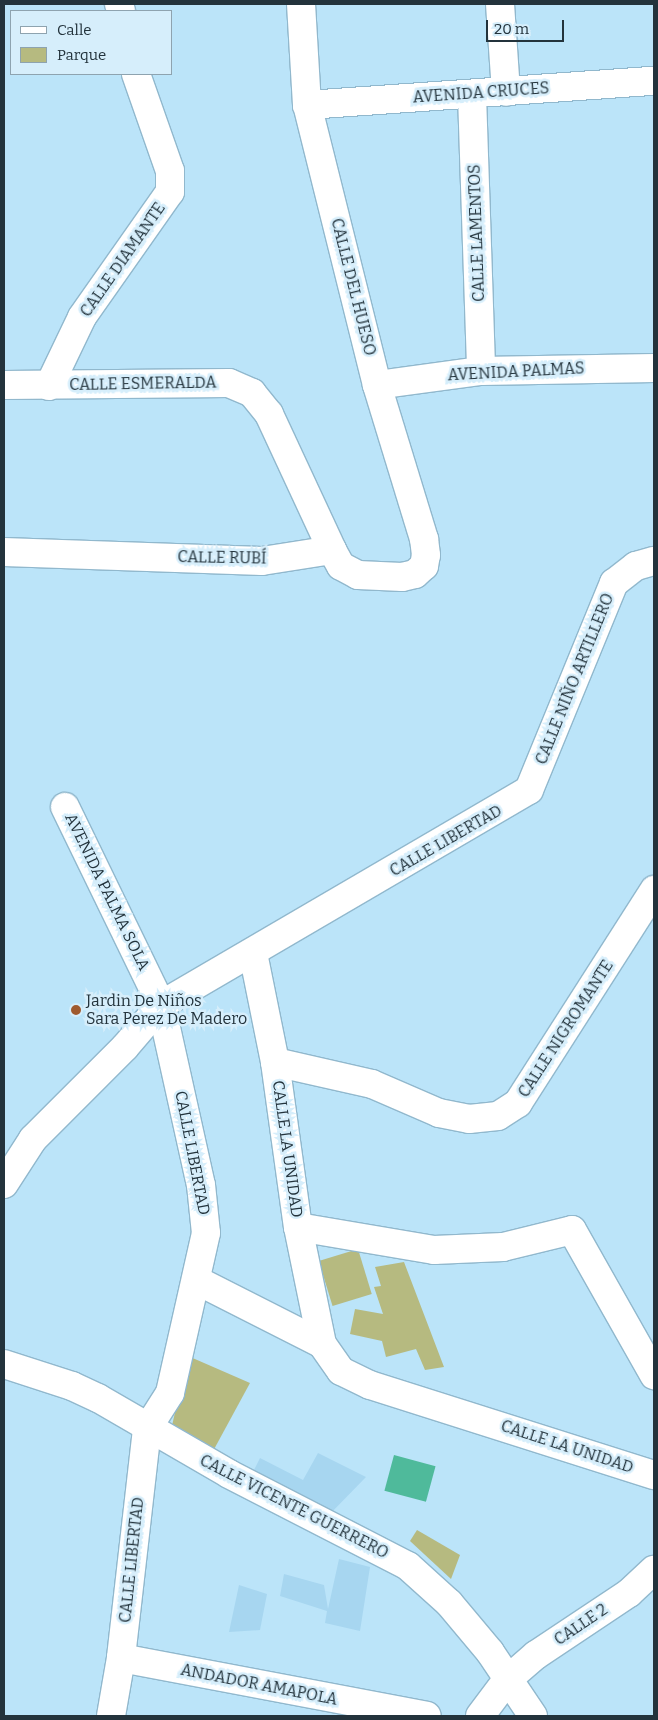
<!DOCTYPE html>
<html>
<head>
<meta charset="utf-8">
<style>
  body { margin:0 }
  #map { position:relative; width:658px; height:1720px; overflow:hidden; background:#bbe4f9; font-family:Bitter,serif }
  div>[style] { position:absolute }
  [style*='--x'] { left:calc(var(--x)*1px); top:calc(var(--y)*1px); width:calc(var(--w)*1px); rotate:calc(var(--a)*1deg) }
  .built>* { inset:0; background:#a7d6f0 }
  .green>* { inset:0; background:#b6ba80; transform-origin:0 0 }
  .water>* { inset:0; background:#4fba9b; transform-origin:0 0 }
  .roads { filter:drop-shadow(1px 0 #91b8cd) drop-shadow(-1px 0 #91b8cd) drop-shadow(0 1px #91b8cd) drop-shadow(0 -1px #91b8cd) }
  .minor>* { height:28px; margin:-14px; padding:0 14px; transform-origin:14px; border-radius:14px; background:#fff }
  .dots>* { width:14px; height:14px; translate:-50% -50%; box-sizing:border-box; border:2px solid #d6eefb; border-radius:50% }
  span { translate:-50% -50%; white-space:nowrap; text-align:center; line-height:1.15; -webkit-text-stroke:5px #d6eefb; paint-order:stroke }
  .street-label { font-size:16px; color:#23333c }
  .poi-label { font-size:16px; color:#23333c }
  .left { translate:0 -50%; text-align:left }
  .frame { position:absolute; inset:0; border:5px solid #23333c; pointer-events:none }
  .legend { position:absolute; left:10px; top:10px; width:162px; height:65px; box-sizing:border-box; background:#d6eefb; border:1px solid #8ea3af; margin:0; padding:6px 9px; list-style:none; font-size:15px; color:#23333c }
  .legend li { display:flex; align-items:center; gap:10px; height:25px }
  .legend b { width:25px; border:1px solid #8ea3af }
  .scale { position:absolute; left:486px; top:20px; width:78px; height:22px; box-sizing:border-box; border:2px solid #23333c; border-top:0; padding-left:6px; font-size:15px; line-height:18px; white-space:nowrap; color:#23333c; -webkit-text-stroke:4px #d6eefb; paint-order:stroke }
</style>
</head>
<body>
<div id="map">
  <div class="built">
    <div style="clip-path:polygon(318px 1453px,366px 1477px,328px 1516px,252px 1474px,260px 1458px,303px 1480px)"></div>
    <div style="clip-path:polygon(339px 1559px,370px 1567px,360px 1631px,325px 1623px,327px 1611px,280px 1596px,284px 1574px,324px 1585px,328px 1609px)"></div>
    <div style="clip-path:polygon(239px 1585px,267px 1594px,260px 1630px,229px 1632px)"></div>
  </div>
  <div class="green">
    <div style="left:358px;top:1249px;width:47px;height:41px;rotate:73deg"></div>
    <div style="clip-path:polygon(404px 1262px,444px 1367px,425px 1370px,416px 1349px,386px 1357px,382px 1341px,350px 1334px,355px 1309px,383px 1314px,374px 1287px,381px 1286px,375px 1267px)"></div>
    <div style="clip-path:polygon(188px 1356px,250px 1383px,212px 1453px,171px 1430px)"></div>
    <div style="clip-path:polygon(417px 1530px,460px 1555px,451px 1579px,410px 1541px)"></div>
  </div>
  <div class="water">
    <div style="left:394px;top:1455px;width:43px;height:37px;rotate:15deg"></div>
  </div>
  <div class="roads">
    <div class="minor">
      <div style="--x:119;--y:4;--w:7;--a:74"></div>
      <div style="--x:500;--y:4;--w:88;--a:86.1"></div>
      <div style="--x:472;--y:95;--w:276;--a:88.1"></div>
      <div style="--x:307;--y:105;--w:348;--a:-4"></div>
      <div style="--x:4;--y:385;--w:225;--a:-0.5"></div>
      <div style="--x:229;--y:383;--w:25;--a:23"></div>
      <div style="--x:252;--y:393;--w:27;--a:51"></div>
      <div style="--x:269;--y:414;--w:150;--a:65.1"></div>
      <div style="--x:377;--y:385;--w:105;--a:-7.7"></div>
      <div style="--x:481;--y:371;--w:173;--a:-1"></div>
      <div style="--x:49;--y:386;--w:76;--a:-64.4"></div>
      <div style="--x:82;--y:317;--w:153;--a:-54.9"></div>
      <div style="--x:170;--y:192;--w:21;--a:-90"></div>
      <div style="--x:170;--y:171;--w:103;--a:-109.3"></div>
      <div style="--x:4;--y:552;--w:258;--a:2"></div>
      <div style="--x:262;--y:561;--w:71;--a:-8.9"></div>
      <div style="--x:332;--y:550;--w:18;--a:61"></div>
      <div style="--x:341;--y:566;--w:19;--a:28"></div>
      <div style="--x:358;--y:575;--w:44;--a:2.6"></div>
      <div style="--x:402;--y:577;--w:13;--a:-13"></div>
      <div style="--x:415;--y:574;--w:12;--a:-42"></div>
      <div style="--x:424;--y:566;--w:11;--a:-80"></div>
      <div style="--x:426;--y:555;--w:16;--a:-97"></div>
      <div style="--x:424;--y:539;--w:161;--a:-107"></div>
      <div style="--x:377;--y:385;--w:289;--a:-104"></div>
      <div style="--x:307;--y:105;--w:101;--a:-93.4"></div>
      <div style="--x:65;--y:807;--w:220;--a:64.1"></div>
      <div style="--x:161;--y:1005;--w:184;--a:77.5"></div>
      <div style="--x:201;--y:1185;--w:48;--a:84.1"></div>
      <div style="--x:206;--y:1233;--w:164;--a:102.7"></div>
      <div style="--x:170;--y:1393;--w:43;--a:122.6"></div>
      <div style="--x:147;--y:1429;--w:230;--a:96.5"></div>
      <div style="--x:121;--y:1658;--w:59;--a:99.8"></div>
      <div style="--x:253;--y:953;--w:111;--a:78.6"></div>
      <div style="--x:275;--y:1062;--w:167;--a:82.1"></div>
      <div style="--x:298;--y:1227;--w:119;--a:78.4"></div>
      <div style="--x:275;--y:1062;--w:99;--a:12.8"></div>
      <div style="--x:372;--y:1084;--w:73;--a:23.4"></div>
      <div style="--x:439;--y:1113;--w:31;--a:11"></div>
      <div style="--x:469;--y:1119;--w:29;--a:-6"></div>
      <div style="--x:498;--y:1116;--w:24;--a:-33"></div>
      <div style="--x:518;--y:1103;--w:253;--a:-57.4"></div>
      <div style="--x:4;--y:1184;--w:54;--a:-57.2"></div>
      <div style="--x:33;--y:1139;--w:130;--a:-45"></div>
      <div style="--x:125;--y:1047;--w:55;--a:-49.4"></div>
      <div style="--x:161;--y:1005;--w:426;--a:-30.3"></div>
      <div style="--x:529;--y:790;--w:224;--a:-67.7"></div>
      <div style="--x:614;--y:583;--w:28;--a:-38"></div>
      <div style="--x:636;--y:566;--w:19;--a:-16"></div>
      <div style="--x:298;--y:1227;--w:138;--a:9.6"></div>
      <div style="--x:434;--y:1250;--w:69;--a:-2.5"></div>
      <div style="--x:503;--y:1247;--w:71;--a:-13.8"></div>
      <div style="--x:572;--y:1230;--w:167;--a:60.5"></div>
      <div style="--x:196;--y:1280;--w:141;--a:26.9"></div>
      <div style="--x:322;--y:1344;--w:33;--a:55"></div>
      <div style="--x:341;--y:1371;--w:32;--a:26"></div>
      <div style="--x:370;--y:1385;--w:298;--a:17.6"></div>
      <div style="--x:4;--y:1364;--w:71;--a:17.9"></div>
      <div style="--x:72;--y:1386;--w:29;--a:25"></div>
      <div style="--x:98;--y:1398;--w:151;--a:30.1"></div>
      <div style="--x:229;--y:1474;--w:201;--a:27.2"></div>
      <div style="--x:408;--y:1566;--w:55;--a:42.1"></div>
      <div style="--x:449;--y:1603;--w:64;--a:50.1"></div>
      <div style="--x:490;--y:1652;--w:77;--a:56.1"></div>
      <div style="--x:121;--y:1658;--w:311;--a:10.7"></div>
      <div style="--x:480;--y:1716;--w:45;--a:-53.1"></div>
      <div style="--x:507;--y:1680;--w:38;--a:-41"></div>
      <div style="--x:536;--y:1655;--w:112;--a:-33.7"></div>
      <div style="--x:629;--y:1593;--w:34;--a:-43"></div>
    </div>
  </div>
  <div class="dots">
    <div style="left:76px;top:1010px;background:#9f5a2e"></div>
  </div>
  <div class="street-label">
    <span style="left:481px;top:93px;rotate:-4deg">AVENIDA CRUCES</span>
    <span style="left:477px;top:233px;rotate:-92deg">CALLE LAMENTOS</span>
    <span style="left:123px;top:260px;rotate:-55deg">CALLE DIAMANTE</span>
    <span style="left:353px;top:287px;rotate:76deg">CALLE DEL HUESO</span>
    <span style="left:516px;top:372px;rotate:-3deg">AVENIDA PALMAS</span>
    <span style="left:143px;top:384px;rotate:-1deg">CALLE ESMERALDA</span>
    <span style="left:222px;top:558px;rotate:1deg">CALLE RUBÍ</span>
    <span style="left:575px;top:679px;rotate:-68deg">CALLE NIÑO ARTILLERO</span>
    <span style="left:446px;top:841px;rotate:-30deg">CALLE LIBERTAD</span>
    <span style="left:107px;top:892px;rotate:64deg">AVENIDA PALMA SOLA</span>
    <span style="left:566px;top:1029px;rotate:-57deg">CALLE NIGROMANTE</span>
    <span style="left:287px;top:1149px;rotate:82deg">CALLE LA UNIDAD</span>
    <span style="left:192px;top:1153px;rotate:79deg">CALLE LIBERTAD</span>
    <span style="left:567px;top:1447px;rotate:18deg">CALLE LA UNIDAD</span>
    <span style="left:294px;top:1507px;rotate:27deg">CALLE VICENTE GUERRERO</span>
    <span style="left:132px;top:1560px;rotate:-84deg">CALLE LIBERTAD</span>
    <span style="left:581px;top:1625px;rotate:-34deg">CALLE 2</span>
    <span style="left:259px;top:1685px;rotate:11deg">ANDADOR AMAPOLA</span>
  </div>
  <div class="poi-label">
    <span class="left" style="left:86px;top:1010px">Jardin De Niños<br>Sara Perez De Madero</span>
  </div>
  <div class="frame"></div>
  <ul class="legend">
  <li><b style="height:6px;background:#fff"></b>Calle</li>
  <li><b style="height:14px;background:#b6ba80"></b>Parque</li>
  </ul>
  <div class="scale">20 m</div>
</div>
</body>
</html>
